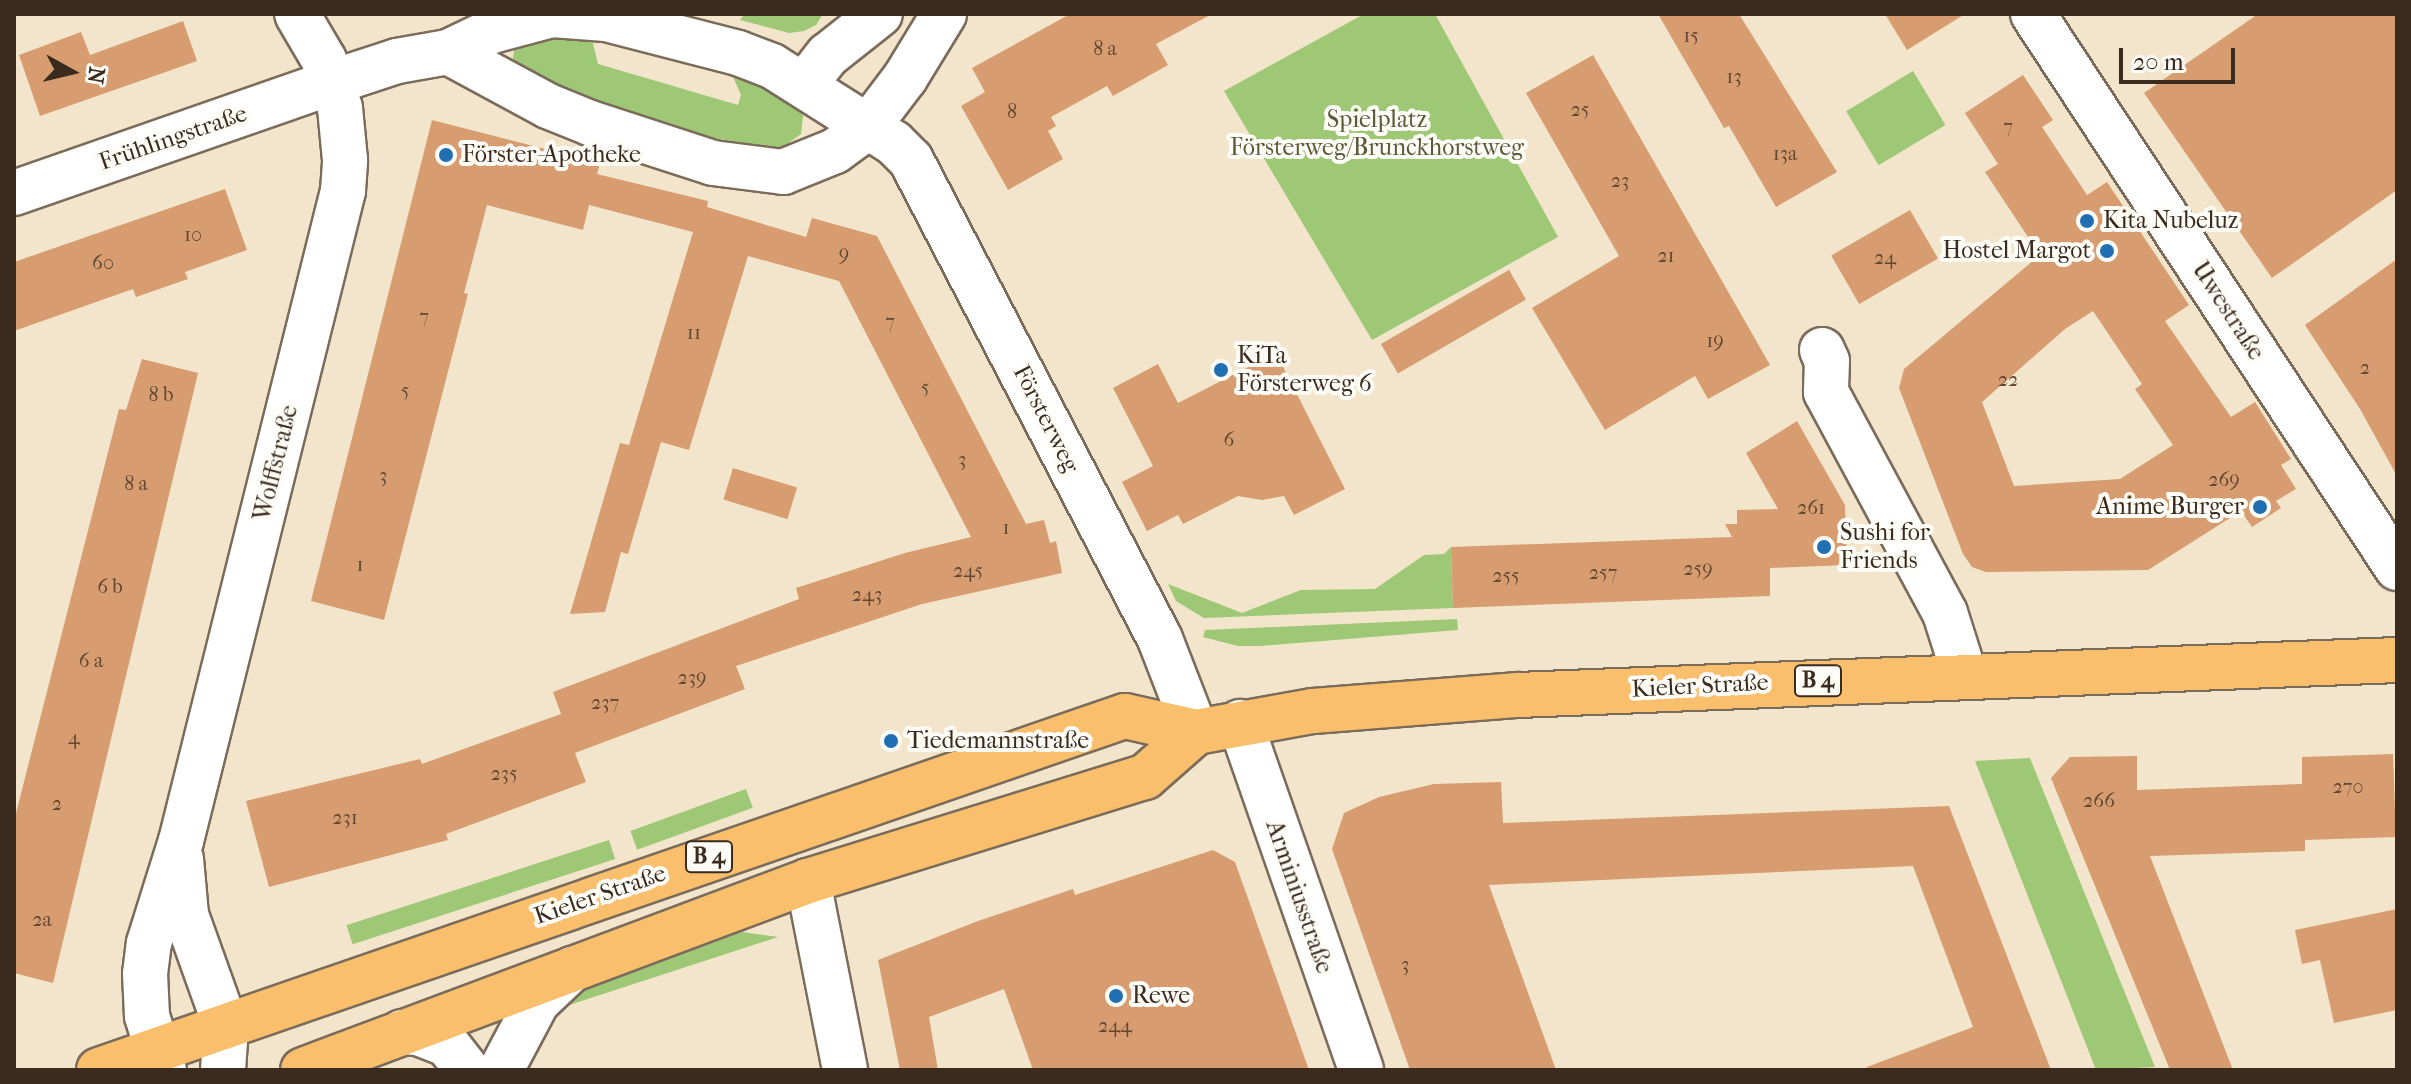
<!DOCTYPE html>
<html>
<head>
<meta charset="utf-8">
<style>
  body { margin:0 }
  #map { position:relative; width:2411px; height:1084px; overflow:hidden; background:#f2e5cb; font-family:"IM FELL French Canon",serif }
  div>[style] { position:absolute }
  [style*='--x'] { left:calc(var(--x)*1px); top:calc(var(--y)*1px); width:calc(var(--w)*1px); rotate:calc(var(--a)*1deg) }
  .green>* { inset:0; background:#9ec875; transform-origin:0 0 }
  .building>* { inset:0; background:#d79d70; transform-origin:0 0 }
  .roads { filter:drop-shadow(2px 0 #7b6b5b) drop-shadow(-2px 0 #7b6b5b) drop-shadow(0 2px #7b6b5b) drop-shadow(0 -2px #7b6b5b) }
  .minor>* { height:44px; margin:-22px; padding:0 22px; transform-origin:22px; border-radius:22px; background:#fff }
  .primary>* { height:44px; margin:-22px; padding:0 22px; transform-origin:22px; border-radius:22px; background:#f9bf6d }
  .dots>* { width:22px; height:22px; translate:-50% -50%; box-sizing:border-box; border:4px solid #fdfcf7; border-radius:50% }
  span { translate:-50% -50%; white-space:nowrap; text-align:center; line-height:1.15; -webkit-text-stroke:8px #fdfcf7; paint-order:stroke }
  .number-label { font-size:20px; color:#624732 }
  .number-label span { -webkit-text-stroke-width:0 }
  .shield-label span { padding:2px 6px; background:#fdfcf7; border:2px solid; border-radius:6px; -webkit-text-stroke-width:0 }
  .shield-label { font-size:22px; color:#3b2a1e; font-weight:700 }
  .park-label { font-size:24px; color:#595938 }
  .street-label { font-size:24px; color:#3b2a1e }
  .poi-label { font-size:24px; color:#3b2a1e }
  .left { translate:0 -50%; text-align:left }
  .right { translate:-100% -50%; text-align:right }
  .frame { position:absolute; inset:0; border:16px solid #3b2a1e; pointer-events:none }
  .north { position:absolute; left:32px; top:32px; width:80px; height:80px; -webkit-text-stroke:6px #fdfcf7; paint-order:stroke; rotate:98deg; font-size:22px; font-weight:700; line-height:32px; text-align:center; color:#3b2a1e }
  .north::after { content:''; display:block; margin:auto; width:28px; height:36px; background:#3b2a1e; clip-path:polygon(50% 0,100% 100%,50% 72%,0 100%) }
  .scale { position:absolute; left:2119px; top:48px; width:116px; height:36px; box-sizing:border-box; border:4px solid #3b2a1e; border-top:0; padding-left:10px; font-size:24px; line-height:28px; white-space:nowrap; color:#3b2a1e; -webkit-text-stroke:6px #fdfcf7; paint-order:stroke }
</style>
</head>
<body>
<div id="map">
  <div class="green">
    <div style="clip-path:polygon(745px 14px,823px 14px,816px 25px,804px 31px,789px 33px,740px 20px)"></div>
    <div style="clip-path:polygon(1364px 14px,1435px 14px,1558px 237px,1372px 340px,1224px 91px)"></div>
    <div style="clip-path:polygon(590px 31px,598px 64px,738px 105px,741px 95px,730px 70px,759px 80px,798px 106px,803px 116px,801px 134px,783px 147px,768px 148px,698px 135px,579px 98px,512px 64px,515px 44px)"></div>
    <div style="left:1913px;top:71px;width:63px;height:78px;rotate:59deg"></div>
    <div style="clip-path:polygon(1451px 547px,1453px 608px,1204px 618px,1176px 601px,1168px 584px,1242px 613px,1301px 590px,1375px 589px,1424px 555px,1444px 554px)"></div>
    <div style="clip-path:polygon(1457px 619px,1458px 630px,1260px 646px,1238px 646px,1203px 637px,1205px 630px)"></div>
    <div style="clip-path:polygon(2030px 758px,2155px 1067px,2096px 1070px,1975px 761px)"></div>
    <div style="left:746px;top:789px;width:20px;height:123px;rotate:70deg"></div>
    <div style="left:609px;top:840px;width:20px;height:276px;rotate:72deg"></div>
    <div style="clip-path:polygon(742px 932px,778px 937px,554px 1010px,585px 985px)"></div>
  </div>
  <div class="building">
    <div style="clip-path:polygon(1070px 14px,1212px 14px,1156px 44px,1168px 65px,1113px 96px,1107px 86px,1051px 117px,1056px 126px,1048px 131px,1063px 159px,1008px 190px,961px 106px,985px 92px,972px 68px)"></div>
    <div style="clip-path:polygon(1658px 14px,1739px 14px,1837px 172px,1776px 207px,1729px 126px,1724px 128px)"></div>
    <div style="clip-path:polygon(1885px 14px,1965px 14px,1907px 50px)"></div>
    <div style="clip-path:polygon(2258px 14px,2397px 14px,2397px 190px,2272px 278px,2144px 93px)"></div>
    <div style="clip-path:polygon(183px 21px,197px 61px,40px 116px,19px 55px,81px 32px,90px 55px)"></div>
    <div style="clip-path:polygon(1593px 55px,1770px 365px,1708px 399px,1695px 376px,1605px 430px,1532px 308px,1619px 256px,1526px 93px)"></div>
    <div style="clip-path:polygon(evenodd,2023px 75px,2053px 120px,2042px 127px,2087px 195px,2107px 182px,2189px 305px,2165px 321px,2231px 417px,2255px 402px,2291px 459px,2281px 465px,2296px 489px,2276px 501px,2281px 508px,2252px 527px,2241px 511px,2148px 570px,1986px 572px,1972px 567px,1963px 554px,1899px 388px,1904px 369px,2040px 255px,1985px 172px,1998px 164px,1965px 113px,2023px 75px,2093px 311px,2142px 384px,2135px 389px,2173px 445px,2120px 479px,2014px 486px,1982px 402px,2065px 329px,2093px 311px)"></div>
    <div style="clip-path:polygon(432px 120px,600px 163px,597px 174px,708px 201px,707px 207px,806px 237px,812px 218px,877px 236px,1026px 524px,1044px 520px,1050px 543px,1056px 541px,1062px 573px,922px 604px,736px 666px,745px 689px,575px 753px,586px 782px,446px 834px,448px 840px,269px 887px,246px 801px,420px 759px,422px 764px,561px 714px,553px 692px,799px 599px,796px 588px,905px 553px,971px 537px,839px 281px,748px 256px,689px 450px,661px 442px,628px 554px,621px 552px,605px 612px,570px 614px,620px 443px,629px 445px,693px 232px,589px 205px,583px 230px,487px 205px,464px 293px,468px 294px,384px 620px,311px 601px)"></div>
    <div style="clip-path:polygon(225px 189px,247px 250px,185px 272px,188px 279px,136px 297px,133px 289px,14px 331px,14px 262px)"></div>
    <div style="left:1910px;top:210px;width:56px;height:91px;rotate:60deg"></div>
    <div style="clip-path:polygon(2397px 259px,2397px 476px,2360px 409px,2305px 325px)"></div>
    <div style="left:1509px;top:270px;width:34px;height:148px;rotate:60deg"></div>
    <div style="clip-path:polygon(1276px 353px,1345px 489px,1294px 515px,1284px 496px,1262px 500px,1238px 496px,1183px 524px,1178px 515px,1147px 531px,1122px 482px,1153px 466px,1113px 388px,1158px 364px,1178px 403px)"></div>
    <div style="clip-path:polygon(142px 359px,198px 373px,53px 983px,14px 973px,14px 821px,119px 409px,126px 410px)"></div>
    <div style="clip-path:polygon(1797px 421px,1845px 505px,1847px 565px,1770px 568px,1770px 596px,1453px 608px,1451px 547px,1732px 537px,1725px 524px,1737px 524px,1737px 510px,1778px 509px,1746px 453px)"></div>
    <div style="left:733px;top:468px;width:67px;height:33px;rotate:17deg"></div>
    <div style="clip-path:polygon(2393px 754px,2396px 837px,2305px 840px,2305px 851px,2150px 856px,2233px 1070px,2170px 1070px,2051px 778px,2070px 757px,2137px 756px,2137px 790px,2302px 784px,2302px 757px)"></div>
    <div style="clip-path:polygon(1501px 782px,1503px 823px,1949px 806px,2051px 1070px,1868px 1070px,1867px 1067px,1973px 1027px,1913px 866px,1489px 885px,1556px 1070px,1410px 1070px,1332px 849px,1344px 813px,1379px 797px,1434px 784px)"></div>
    <div style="clip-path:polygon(1213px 850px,1235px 862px,1309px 1070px,1033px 1070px,1004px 989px,929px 1017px,938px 1070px,900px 1070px,878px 960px,978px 921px,1073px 889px,1075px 895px)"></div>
    <div style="clip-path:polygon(2397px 909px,2397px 1010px,2334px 1023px,2320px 960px,2302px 964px,2295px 930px)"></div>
  </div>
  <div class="roads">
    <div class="minor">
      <div style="--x:2033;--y:14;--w:663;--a:56.69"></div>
      <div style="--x:448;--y:52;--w:114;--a:28.4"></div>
      <div style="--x:548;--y:106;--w:45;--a:22"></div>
      <div style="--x:590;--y:123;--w:129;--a:18"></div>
      <div style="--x:713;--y:163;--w:71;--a:7.3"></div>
      <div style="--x:783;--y:172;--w:56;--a:-22"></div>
      <div style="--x:835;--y:151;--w:39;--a:-36"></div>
      <div style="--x:867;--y:128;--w:63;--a:-52.8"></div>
      <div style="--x:905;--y:78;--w:75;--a:-58.6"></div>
      <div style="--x:805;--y:84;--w:37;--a:-52"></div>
      <div style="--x:828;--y:55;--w:66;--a:-38.3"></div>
      <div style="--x:14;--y:193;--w:338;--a:-19.2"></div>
      <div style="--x:333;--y:82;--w:67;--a:-18.2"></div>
      <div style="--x:397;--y:61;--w:52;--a:-10"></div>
      <div style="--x:448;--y:52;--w:49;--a:-25.5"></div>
      <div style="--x:492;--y:31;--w:62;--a:-14.9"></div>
      <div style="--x:552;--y:15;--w:54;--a:4.2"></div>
      <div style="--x:606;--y:19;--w:136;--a:14.4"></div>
      <div style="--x:738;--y:53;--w:36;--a:21"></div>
      <div style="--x:772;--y:66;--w:144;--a:32.3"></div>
      <div style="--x:894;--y:143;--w:24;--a:45"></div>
      <div style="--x:911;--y:160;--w:540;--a:62.53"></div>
      <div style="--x:1160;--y:639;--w:100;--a:68.8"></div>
      <div style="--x:1822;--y:350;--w:12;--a:66"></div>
      <div style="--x:1827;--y:361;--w:31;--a:92"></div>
      <div style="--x:1826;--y:392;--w:251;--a:61.7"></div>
      <div style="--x:1945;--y:613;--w:66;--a:72.4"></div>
      <div style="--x:1240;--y:722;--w:368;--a:70.8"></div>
      <div style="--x:181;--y:859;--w:56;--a:84.9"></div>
      <div style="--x:186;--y:915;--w:119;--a:70.3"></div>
      <div style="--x:226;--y:1027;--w:43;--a:94"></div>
      <div style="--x:808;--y:881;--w:193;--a:78.9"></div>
      <div style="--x:402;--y:1032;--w:16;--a:4"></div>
      <div style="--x:418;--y:1033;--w:31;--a:21"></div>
      <div style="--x:447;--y:1044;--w:33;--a:52"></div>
      <div style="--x:164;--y:1070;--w:57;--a:-107.5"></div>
      <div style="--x:147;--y:1016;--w:42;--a:-92.7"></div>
      <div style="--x:145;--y:974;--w:31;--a:-83"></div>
      <div style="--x:149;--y:943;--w:107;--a:-72.6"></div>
      <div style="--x:181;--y:841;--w:670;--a:-76.01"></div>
      <div style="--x:343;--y:191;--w:31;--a:-86"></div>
      <div style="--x:345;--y:160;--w:52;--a:-95.5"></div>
      <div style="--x:340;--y:108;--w:51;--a:-108.4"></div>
      <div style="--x:324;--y:60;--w:53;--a:-120.4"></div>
      <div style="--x:501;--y:1070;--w:77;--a:-62.1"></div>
      <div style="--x:537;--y:1002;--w:48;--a:-43.3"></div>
    </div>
    <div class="primary">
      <div style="--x:99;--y:1070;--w:1085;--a:-19.04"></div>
      <div style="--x:1125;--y:716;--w:73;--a:12.7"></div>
      <div style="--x:1196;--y:732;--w:119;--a:-10.2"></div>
      <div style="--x:1313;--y:711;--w:206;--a:-4.5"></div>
      <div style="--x:1518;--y:695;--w:880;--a:-2.28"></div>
      <div style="--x:303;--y:1070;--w:539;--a:-20.52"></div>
      <div style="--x:808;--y:881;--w:353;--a:-17.2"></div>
      <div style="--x:1145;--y:777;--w:68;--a:-41.4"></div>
    </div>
  </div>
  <div class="dots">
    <div style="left:446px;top:155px;background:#1f6fb2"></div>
    <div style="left:2087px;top:221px;background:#1f6fb2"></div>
    <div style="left:2107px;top:251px;background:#1f6fb2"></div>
    <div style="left:1221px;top:370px;background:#1f6fb2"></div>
    <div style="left:2260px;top:507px;background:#1f6fb2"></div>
    <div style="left:1824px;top:547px;background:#1f6fb2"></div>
    <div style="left:891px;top:741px;background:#1f6fb2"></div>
    <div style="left:1116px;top:996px;background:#1f6fb2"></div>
  </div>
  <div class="number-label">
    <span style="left:1691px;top:35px">15</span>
    <span style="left:1105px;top:48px">8 a</span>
    <span style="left:1734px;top:76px">13</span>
    <span style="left:1580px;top:109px">25</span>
    <span style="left:1012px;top:111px">8</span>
    <span style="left:2008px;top:126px">7</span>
    <span style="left:1785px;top:153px">13a</span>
    <span style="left:1620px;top:180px">23</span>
    <span style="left:193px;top:234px">10</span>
    <span style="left:844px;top:253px">9</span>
    <span style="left:1666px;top:255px">21</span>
    <span style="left:1885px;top:257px">24</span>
    <span style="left:103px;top:262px">60</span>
    <span style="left:424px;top:316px">7</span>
    <span style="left:890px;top:321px">7</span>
    <span style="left:694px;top:332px">11</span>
    <span style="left:1715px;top:340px">19</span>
    <span style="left:2365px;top:367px">2</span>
    <span style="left:2008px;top:379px">22</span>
    <span style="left:925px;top:387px">5</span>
    <span style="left:405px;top:390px">5</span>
    <span style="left:161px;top:394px">8 b</span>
    <span style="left:1229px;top:439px">6</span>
    <span style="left:962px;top:459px">3</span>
    <span style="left:383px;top:475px">3</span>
    <span style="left:2224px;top:479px">269</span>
    <span style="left:136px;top:483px">8 a</span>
    <span style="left:1811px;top:507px">261</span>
    <span style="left:1006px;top:527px">1</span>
    <span style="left:360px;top:564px">1</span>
    <span style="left:1698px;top:568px">259</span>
    <span style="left:968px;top:570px">245</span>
    <span style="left:1603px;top:572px">257</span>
    <span style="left:1506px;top:575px">255</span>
    <span style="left:110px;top:586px">6 b</span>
    <span style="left:867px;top:594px">243</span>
    <span style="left:91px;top:660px">6 a</span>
    <span style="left:692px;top:677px">239</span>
    <span style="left:605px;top:702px">237</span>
    <span style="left:74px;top:737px">4</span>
    <span style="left:504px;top:773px">235</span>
    <span style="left:2348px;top:786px">270</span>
    <span style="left:2099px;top:800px">266</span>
    <span style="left:57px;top:803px">2</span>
    <span style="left:345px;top:817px">231</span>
    <span style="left:42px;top:919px">2a</span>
    <span style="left:1405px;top:964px">3</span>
    <span style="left:1115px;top:1025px">244</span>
  </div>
  <div class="shield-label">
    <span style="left:1818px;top:681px">B 4</span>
    <span style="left:709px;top:857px">B 4</span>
  </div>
  <div class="park-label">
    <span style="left:1377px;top:134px">Spielplatz<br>Försterweg/Brunckhorstweg</span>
  </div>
  <div class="street-label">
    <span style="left:173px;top:138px;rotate:-19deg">Frühlingstraße</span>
    <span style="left:2228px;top:311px;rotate:57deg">Uwestraße</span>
    <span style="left:1046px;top:419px;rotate:63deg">Försterweg</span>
    <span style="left:276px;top:463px;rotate:-76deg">Wolffstraße</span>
    <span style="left:1700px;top:686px;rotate:-3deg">Kieler Straße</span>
    <span style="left:600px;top:895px;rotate:-19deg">Kieler Straße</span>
    <span style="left:1299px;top:897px;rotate:71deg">Arminiusstraße</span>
  </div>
  <div class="poi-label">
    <span class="left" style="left:462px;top:155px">Förster-Apotheke</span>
    <span class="left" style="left:2103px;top:221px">Kita Nubeluz</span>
    <span class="right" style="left:2091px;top:251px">Hostel Margot</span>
    <span class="left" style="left:1237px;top:370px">KiTa<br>Försterweg 6</span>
    <span class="right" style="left:2244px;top:507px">Anime Burger</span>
    <span class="left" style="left:1840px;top:547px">Sushi for<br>Friends</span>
    <span class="left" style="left:907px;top:741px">Tiedemannstraße</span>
    <span class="left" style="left:1132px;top:996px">Rewe</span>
  </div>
  <div class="frame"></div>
  <div class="north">N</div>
  <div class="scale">20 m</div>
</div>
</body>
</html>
